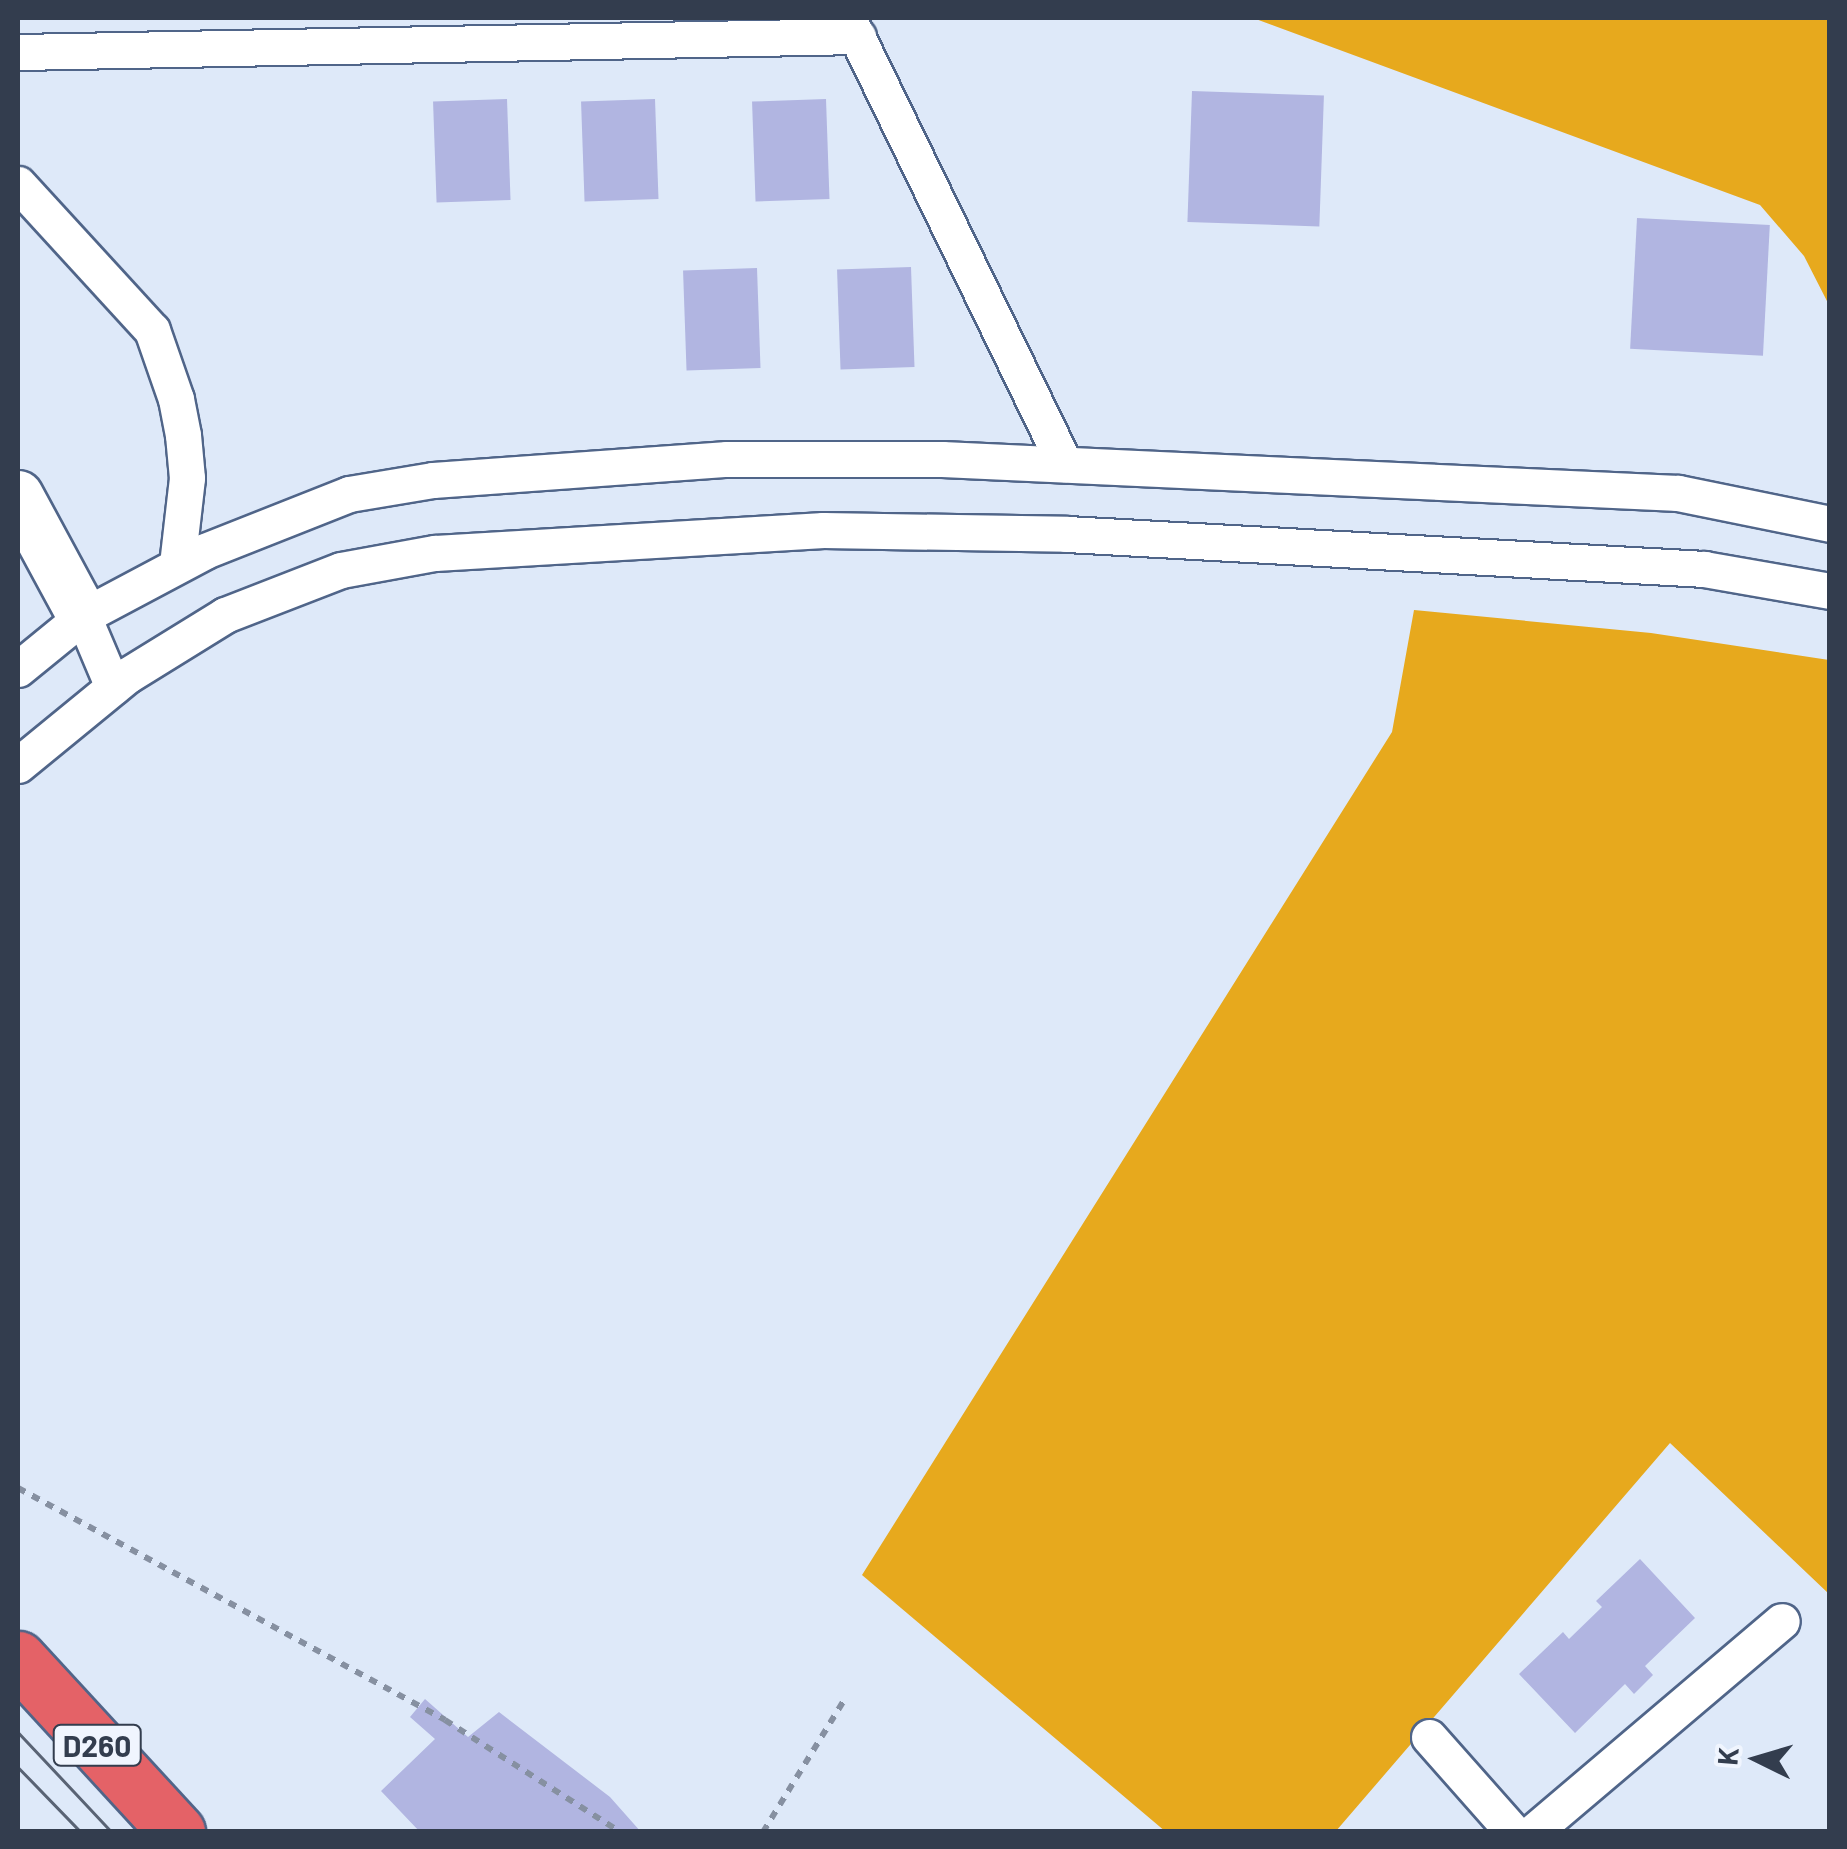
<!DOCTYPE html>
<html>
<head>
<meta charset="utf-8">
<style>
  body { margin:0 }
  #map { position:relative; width:1847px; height:1849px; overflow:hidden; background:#dee9f9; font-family:Barlow,sans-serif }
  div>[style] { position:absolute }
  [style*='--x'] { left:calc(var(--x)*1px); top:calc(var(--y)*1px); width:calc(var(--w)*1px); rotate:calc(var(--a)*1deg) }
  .green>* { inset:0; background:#e7a91d }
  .building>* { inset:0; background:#b1b5e1; transform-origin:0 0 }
  .path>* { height:6px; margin-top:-3px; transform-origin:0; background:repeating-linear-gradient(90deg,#8690a1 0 8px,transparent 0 16px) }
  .roads { filter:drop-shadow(2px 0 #506589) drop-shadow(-2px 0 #506589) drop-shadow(0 2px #506589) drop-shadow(0 -2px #506589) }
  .street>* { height:35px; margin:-17.5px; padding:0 17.5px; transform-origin:17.5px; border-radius:17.5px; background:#fff }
  .secondary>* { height:50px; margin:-25px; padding:0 25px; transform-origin:25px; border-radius:25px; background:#fff }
  .highway>* { height:55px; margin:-27.5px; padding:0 27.5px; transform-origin:27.5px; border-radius:27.5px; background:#e46267 }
  .tram>* { height:2.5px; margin:-1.25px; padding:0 1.25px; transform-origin:1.25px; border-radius:1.25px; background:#596374 }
  span { translate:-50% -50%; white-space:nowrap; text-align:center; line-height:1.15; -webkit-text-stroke:8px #f0f5fe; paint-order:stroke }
  .shield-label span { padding:2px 8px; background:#f0f5fe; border:2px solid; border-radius:8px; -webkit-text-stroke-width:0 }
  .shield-label { font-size:30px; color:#333d4e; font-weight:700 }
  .frame { position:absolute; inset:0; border:20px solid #333d4e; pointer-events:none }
  .north { position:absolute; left:1707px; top:1709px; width:100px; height:100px; -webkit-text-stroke:8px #f0f5fe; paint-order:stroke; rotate:275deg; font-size:28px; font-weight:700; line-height:40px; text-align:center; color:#333d4e }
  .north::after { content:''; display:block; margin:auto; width:35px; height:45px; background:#333d4e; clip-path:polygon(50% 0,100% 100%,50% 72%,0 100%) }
</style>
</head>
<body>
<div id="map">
  <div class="green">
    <div style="clip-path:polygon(1253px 18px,1829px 18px,1829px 305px,1804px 256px,1760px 205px)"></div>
    <div style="clip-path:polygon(1414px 610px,1651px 633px,1829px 660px,1829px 1594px,1670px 1443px,1336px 1831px,1166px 1832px,862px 1575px,1392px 732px)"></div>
  </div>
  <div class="building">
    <div style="left:1192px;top:91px;width:132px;height:131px;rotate:2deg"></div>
    <div style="left:507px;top:99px;width:101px;height:74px;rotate:88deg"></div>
    <div style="left:655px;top:99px;width:100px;height:74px;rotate:88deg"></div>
    <div style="left:826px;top:99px;width:100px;height:74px;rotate:88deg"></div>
    <div style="left:1637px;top:218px;width:133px;height:131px;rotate:3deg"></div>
    <div style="left:911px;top:267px;width:100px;height:74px;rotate:88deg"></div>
    <div style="left:757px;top:268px;width:100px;height:74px;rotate:88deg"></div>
    <div style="clip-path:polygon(1640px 1559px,1695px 1618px,1645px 1666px,1653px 1675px,1634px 1694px,1625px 1684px,1575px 1733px,1519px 1674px,1563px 1632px,1569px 1639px,1602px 1607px,1596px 1601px)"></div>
    <div style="clip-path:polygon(425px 1699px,468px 1737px,499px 1712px,610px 1797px,641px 1832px,420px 1832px,381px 1791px,435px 1739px,410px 1717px)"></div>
  </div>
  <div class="path">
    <div style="--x:18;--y:1488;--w:486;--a:28.5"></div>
    <div style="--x:445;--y:1720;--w:208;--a:32.6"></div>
    <div style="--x:763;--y:1832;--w:153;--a:-58.4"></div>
  </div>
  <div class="roads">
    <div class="street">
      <div style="--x:848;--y:18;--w:496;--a:64.1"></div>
      <div style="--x:18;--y:52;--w:840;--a:-1.09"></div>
      <div style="--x:18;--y:184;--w:198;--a:47.5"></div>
      <div style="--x:152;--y:330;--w:73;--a:70.8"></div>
      <div style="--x:176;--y:399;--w:37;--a:79"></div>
      <div style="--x:183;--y:435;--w:43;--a:84.7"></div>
      <div style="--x:187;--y:478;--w:87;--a:96.6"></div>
      <div style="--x:83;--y:616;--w:77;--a:67.1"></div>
      <div style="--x:18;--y:669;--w:84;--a:-39.2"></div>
      <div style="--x:83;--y:616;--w:138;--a:-28"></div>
      <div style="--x:205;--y:551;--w:155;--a:-21.6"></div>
      <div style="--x:349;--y:494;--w:85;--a:-9.5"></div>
      <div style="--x:433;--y:480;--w:295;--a:-4.1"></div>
      <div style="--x:727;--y:459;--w:215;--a:0"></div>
      <div style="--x:942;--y:459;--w:737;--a:2.64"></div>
      <div style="--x:1678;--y:493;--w:155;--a:11.5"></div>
      <div style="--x:18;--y:765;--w:142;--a:-39.3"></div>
      <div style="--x:128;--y:675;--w:114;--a:-31.7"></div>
      <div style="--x:225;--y:615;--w:124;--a:-21.2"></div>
      <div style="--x:341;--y:570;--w:96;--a:-10.3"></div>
      <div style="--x:435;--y:553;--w:389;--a:-3.4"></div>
      <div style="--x:823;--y:530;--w:244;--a:0.9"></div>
      <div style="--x:1067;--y:534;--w:638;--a:3.14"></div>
      <div style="--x:1704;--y:569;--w:128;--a:9.9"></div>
      <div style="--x:1429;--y:1737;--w:127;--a:48.5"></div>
      <div style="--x:1533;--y:1832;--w:326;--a:-40.3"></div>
    </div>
    <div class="secondary">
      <div style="--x:18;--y:496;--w:136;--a:61.6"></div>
    </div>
    <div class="highway">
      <div style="--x:18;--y:1659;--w:235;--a:47.4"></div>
    </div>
  </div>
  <div class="tram">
    <div style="--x:18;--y:1732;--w:137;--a:46.8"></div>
    <div style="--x:18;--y:1767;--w:91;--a:45.9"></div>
  </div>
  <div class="shield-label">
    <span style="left:97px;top:1745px">D260</span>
  </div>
  <div class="frame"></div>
  <div class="north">K</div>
</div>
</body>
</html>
